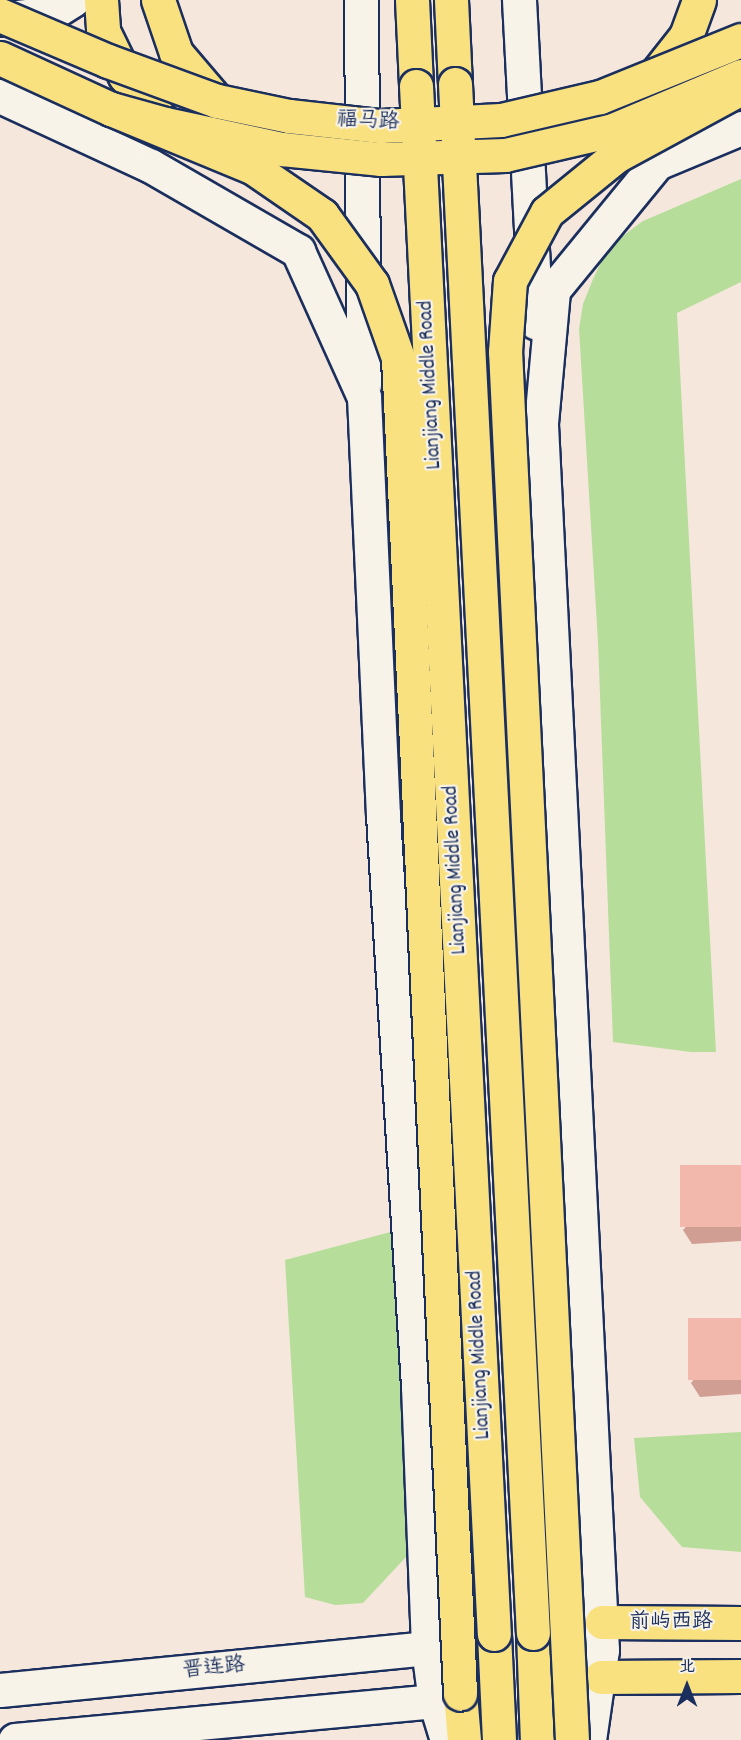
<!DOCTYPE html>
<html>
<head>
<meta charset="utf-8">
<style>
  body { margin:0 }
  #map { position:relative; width:741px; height:1740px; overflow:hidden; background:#f6e7dc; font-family:Dekko,"LXGW WenKai TC",sans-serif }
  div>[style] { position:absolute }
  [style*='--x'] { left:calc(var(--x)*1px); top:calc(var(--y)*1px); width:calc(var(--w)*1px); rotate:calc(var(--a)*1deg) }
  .green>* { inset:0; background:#b6de9a }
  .roads { filter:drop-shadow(2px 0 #1b2f5e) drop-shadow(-2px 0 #1b2f5e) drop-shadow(0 2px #1b2f5e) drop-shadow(0 -2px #1b2f5e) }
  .secondary>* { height:33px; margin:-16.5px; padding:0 16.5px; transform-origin:16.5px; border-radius:16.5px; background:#f7f3e8 }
  .primary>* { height:33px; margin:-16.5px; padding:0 16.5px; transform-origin:16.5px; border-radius:16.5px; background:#fae180 }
  .trunk>* { height:33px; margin:-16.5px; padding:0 16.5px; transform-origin:16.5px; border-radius:16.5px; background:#fae180 }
  .bridges { filter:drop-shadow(2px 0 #1b2f5e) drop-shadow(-2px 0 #1b2f5e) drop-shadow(0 2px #1b2f5e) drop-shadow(0 -2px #1b2f5e) }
  .primary-bridge>* { height:33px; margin:-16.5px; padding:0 16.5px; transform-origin:16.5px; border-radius:16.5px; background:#fae180 }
  .trunk-bridge>* { height:33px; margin:-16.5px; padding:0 16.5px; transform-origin:16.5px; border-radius:16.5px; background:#fae180 }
  .wall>* { inset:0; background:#d09e93 }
  .building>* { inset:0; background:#f2b8ab; transform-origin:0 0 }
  span { translate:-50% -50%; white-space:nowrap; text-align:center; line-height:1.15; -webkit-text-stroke:4.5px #f7f3e8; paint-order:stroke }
  .street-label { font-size:21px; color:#1b2f5e }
  .north { position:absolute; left:657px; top:1656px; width:60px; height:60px; -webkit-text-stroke:4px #f7f3e8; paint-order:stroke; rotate:0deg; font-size:16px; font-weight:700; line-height:24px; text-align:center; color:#1b2f5e }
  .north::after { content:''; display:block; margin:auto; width:21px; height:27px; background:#1b2f5e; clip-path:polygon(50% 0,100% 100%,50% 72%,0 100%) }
</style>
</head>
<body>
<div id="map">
  <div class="green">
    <div style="clip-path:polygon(741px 179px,741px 282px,677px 313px,716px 1052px,691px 1052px,613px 1042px,598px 642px,579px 329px,583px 304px,593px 279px,604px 256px,620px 238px,643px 221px)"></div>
    <div style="clip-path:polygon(398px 1230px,407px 1556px,363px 1603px,335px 1605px,305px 1597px,285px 1260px)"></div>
    <div style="clip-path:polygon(741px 1432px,741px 1552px,682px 1547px,640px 1497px,634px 1438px)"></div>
  </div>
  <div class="roads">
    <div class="secondary">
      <div style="--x:361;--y:0;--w:385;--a:89.6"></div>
      <div style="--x:519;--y:0;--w:323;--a:87"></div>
      <div style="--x:0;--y:19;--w:52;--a:-6.6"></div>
      <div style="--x:52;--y:13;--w:25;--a:-32"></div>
      <div style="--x:0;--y:96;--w:166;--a:24.9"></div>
      <div style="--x:151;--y:166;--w:170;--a:30"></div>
      <div style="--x:298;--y:251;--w:160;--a:65.7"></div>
      <div style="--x:364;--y:397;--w:418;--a:87.4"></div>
      <div style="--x:383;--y:815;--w:572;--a:86.49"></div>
      <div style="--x:418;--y:1386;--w:262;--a:87.8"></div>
      <div style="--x:428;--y:1648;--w:53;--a:82.5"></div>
      <div style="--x:435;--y:1701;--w:41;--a:72.9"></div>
      <div style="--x:0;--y:1690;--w:430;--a:-5.6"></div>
      <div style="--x:15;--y:1740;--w:422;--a:-5.3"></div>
      <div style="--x:589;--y:1740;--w:91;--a:-81.8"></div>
      <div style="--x:602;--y:1650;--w:1229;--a:-92.85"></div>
      <div style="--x:541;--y:423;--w:134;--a:-84.8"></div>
      <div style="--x:553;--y:290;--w:164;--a:-50.7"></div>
      <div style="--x:657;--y:163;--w:91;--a:-22.6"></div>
    </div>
    <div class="primary">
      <div style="--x:602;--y:1622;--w:139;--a:0.4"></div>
      <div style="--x:601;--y:1677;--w:140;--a:-0.4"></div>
    </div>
    <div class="trunk">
      <div style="--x:101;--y:0;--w:31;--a:86"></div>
      <div style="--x:103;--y:31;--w:50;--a:63.9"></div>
      <div style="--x:125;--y:76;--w:62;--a:50.2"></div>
      <div style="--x:158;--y:0;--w:56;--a:71.2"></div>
      <div style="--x:176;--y:53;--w:63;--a:49.5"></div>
      <div style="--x:412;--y:0;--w:86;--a:87.3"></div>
      <div style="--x:451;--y:0;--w:84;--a:87.3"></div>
      <div style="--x:656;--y:74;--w:48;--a:-51.7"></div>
      <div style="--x:686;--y:36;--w:38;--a:-70"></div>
      <div style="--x:533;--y:1633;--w:107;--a:87.9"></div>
      <div style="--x:494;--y:1634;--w:106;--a:87.3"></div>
      <div style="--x:460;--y:1694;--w:46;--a:85"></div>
    </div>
  </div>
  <div class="bridges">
    <div class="primary-bridge">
      <div style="--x:0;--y:15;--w:117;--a:23.1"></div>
      <div style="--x:108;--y:61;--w:116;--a:20.2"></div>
      <div style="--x:217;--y:101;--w:74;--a:11.8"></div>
      <div style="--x:289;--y:116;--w:92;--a:6.3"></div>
      <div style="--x:380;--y:126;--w:121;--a:-2.8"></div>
      <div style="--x:501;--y:120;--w:102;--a:-13.1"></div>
      <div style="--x:600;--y:97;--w:152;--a:-22"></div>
      <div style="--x:0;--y:58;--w:122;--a:24.7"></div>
      <div style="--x:111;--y:109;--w:56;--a:15.5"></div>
      <div style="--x:165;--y:124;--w:120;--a:12.1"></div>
      <div style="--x:282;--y:149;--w:100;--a:5.8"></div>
      <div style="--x:381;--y:159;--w:124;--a:-1.8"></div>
      <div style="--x:505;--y:155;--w:111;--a:-13"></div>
      <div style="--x:613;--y:130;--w:139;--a:-22.9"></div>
    </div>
    <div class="trunk-bridge">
      <div style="--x:455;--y:84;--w:1551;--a:87.12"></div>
      <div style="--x:416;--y:86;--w:1550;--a:87.12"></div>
      <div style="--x:111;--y:109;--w:152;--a:22.4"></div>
      <div style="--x:252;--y:167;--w:85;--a:34.4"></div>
      <div style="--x:322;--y:215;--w:85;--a:54.1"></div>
      <div style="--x:372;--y:284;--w:78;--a:70.6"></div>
      <div style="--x:398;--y:358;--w:1337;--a:87.34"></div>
      <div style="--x:572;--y:1740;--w:1390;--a:-92.76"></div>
      <div style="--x:505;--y:352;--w:71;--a:-86"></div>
      <div style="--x:510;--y:281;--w:78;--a:-61.8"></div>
      <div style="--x:547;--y:212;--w:89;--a:-39.1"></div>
      <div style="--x:616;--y:156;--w:142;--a:-28.5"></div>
    </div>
  </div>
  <div class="wall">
    <div style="clip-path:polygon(741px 1165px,741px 1241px,692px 1244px,683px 1230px)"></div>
    <div style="clip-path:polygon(741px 1318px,741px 1394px,700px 1397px,691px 1383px)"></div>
  </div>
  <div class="building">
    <div style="left:741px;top:1165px;width:62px;height:61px;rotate:90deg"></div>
    <div style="left:741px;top:1318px;width:62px;height:53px;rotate:90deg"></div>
  </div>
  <div class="street-label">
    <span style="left:368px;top:122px;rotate:3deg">福马路</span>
    <span style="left:431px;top:385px;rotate:-93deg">Lianjiang Middle Road</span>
    <span style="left:456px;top:870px;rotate:-93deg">Lianjiang Middle Road</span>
    <span style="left:480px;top:1355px;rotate:-93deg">Lianjiang Middle Road</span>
    <span style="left:671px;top:1623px">前屿西路</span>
    <span style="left:214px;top:1669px;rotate:-6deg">晋连路</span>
  </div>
  <div class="north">北</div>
</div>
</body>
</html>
